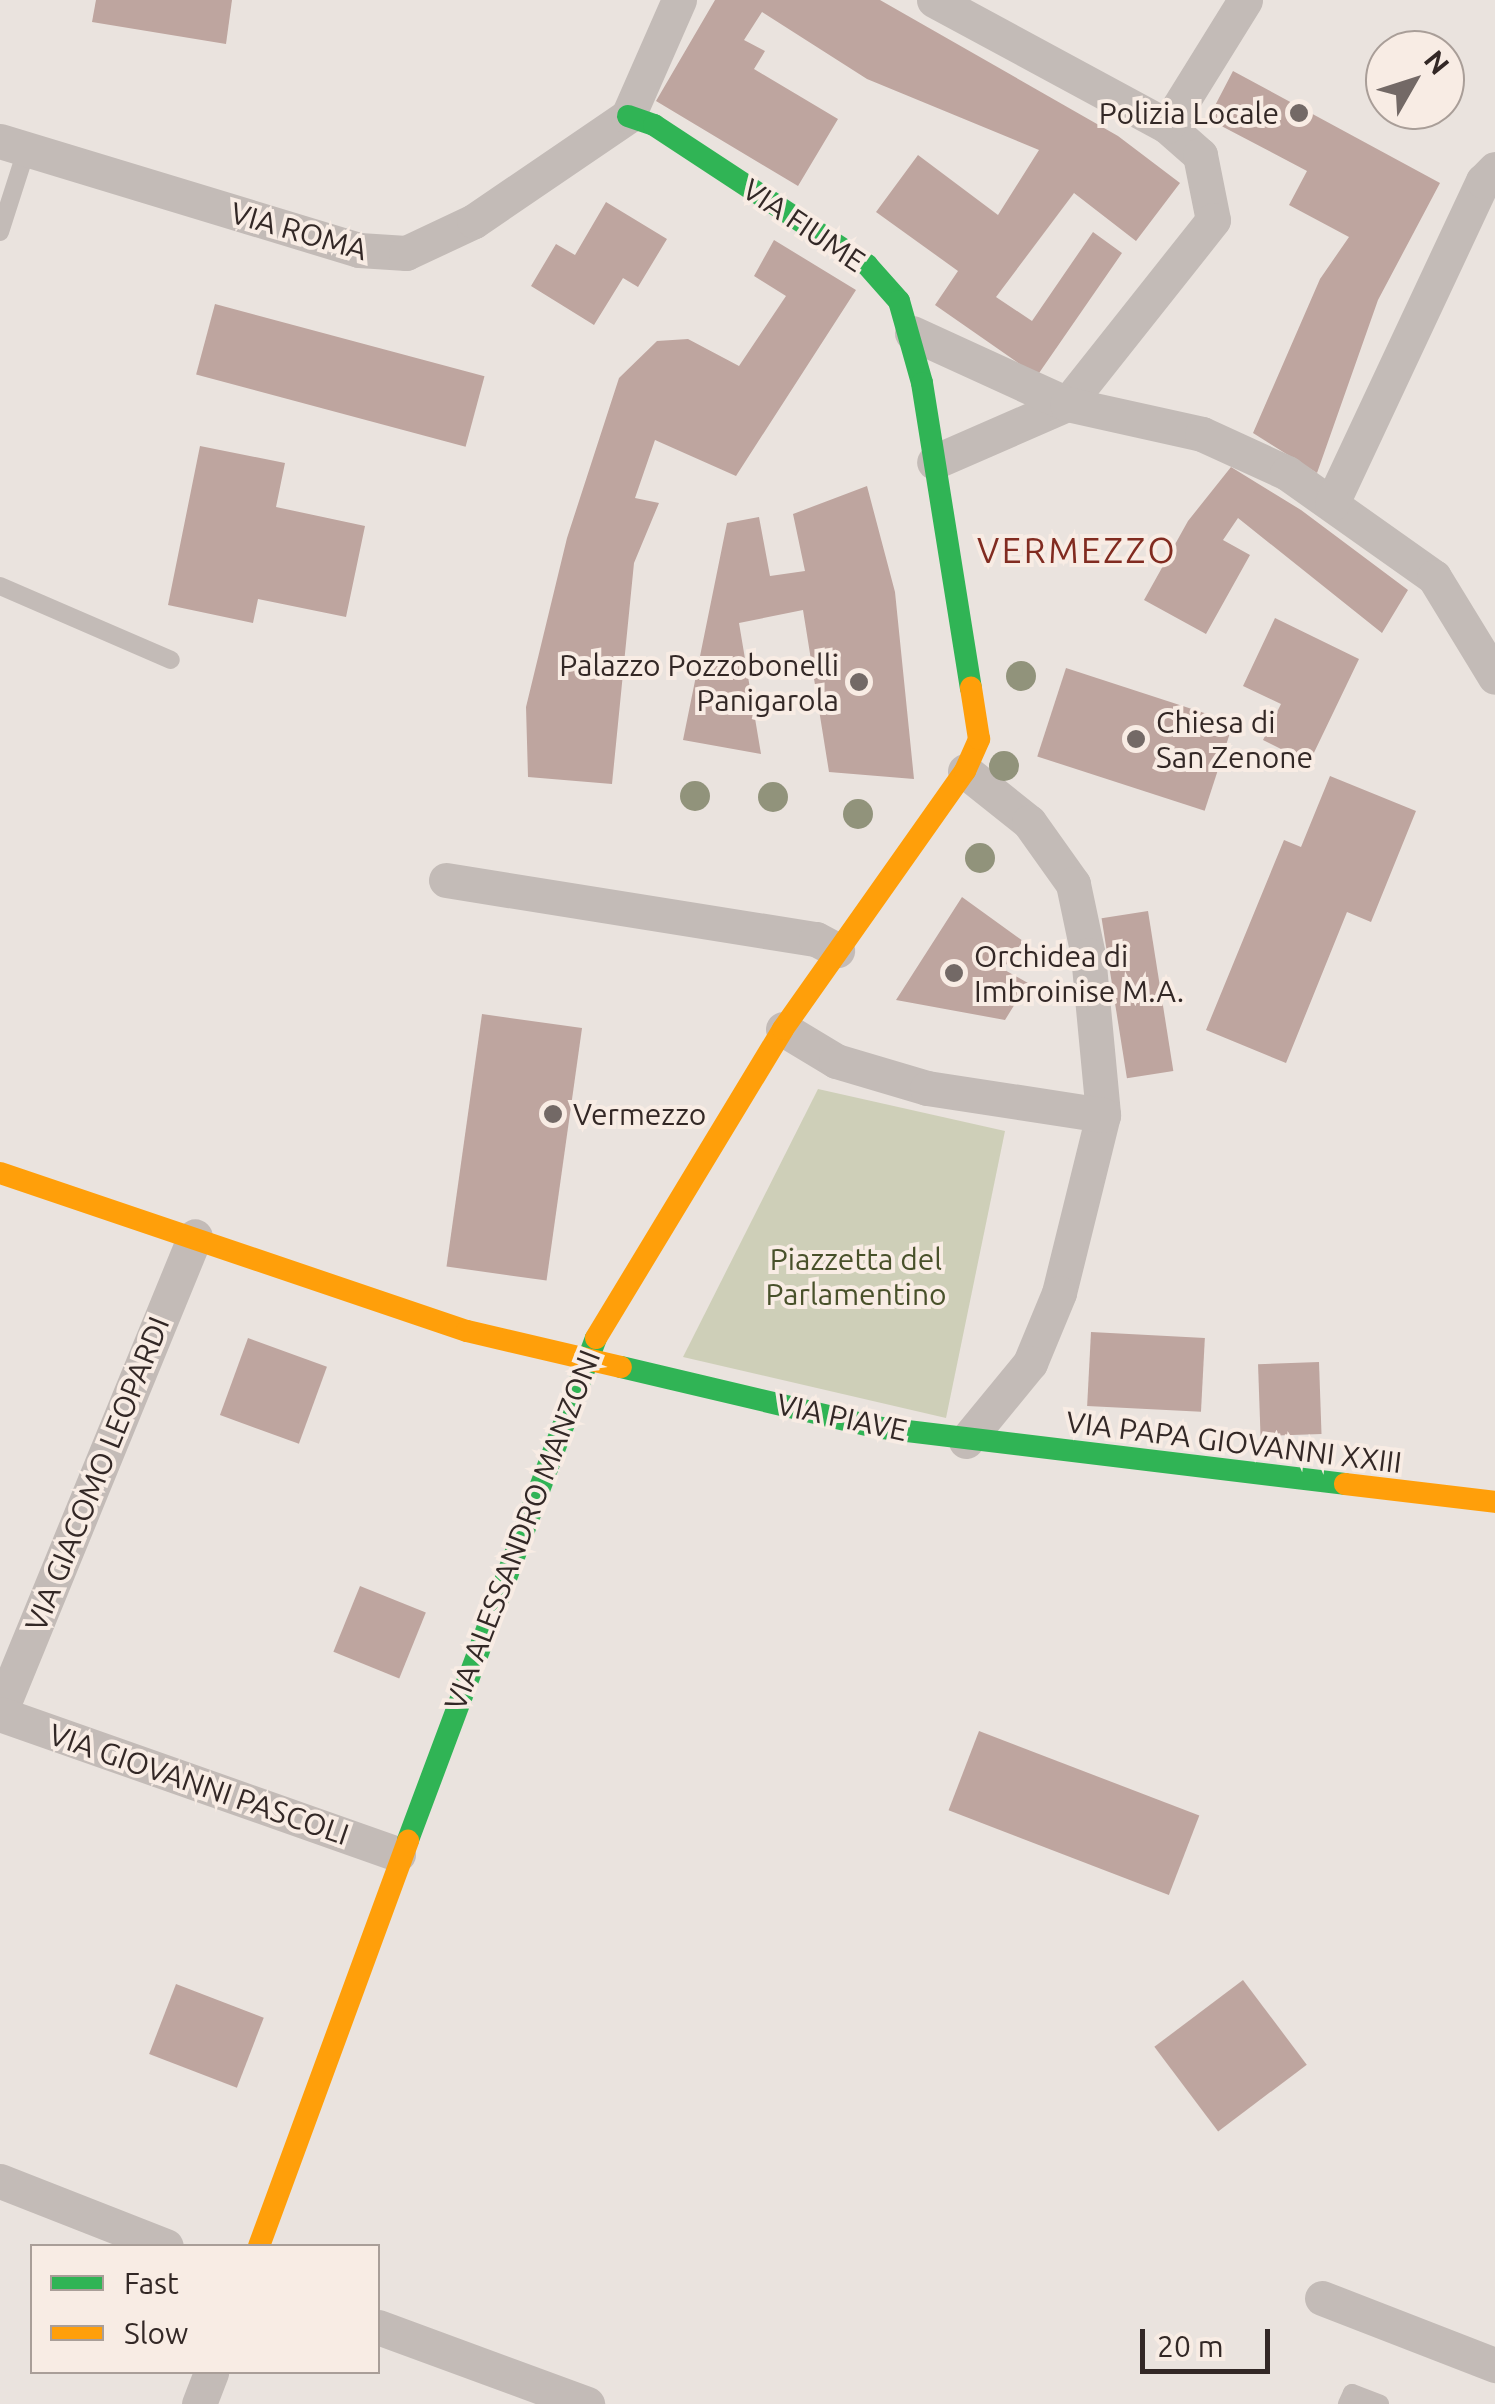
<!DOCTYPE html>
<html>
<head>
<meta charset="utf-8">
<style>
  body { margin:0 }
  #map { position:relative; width:1495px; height:2404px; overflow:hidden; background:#eae3de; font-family:Ubuntu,sans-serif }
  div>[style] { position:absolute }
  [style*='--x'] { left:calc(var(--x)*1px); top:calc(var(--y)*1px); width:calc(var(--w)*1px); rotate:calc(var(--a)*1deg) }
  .green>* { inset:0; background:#cecfb8 }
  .building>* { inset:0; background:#bea59f; transform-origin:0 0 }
  .lane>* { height:18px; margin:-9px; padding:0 9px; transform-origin:9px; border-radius:9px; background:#c3bbb7 }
  .street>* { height:35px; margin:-17.5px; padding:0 17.5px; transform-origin:17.5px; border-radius:17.5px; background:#c3bbb7 }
  .fast>* { height:22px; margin:-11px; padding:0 11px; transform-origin:11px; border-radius:11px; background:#30b455 }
  .slow>* { height:22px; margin:-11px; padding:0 11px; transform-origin:11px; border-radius:11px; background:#ff9f0a }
  .trees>* { width:30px; height:30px; margin:-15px; border-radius:50%; background:#91937b }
  .dots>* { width:28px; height:28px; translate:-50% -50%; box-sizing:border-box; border:5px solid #f8ece4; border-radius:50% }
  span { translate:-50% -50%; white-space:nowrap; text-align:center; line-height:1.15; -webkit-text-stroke:8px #f8ece4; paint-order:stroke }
  .poi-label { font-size:30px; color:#332826 }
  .right { translate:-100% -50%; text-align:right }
  .left { translate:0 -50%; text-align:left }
  .street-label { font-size:30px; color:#332826 }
  .park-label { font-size:30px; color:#48512a }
  .quarter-label { font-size:35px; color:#812b20; letter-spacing:2.5px }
  .legend { position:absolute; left:30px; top:2244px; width:350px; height:130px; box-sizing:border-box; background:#f8ece4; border:2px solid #a99e98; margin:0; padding:12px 18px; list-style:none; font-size:30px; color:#332826 }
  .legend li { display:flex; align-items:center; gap:20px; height:50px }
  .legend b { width:50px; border:2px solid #a99e98 }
  .north { position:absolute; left:1365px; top:30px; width:100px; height:100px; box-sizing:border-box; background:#f8ece4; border:2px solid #a99e98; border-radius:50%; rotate:51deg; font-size:28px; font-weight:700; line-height:40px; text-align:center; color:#332826 }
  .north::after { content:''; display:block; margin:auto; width:35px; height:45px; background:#736966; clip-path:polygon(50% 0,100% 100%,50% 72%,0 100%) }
  .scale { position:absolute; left:1140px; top:2329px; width:130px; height:45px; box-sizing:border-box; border:5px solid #332826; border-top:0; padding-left:12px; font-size:30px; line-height:35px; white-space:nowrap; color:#332826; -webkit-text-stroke:8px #f8ece4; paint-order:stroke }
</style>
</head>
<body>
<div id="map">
  <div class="green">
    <div style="clip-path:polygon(818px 1089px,1005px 1131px,946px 1418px,683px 1357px)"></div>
  </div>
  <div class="building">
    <div style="clip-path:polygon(96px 0,232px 0,226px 44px,92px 22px)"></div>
    <div style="clip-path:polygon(715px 0,880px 0,1118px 136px,1180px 183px,1136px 241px,1074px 193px,996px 297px,1032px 321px,1093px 232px,1122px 253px,1037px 376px,935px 305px,958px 271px,876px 212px,918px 155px,998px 215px,1039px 150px,867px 79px,762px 12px,744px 40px,765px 51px,754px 69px,838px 119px,798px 186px,656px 101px)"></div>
    <div style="clip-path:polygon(1233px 71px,1440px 183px,1378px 300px,1317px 473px,1253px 433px,1320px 279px,1349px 237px,1289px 205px,1307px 171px,1208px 119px)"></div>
    <div style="clip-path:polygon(606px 202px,667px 239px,638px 287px,623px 278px,594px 325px,531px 286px,556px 244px,575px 255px)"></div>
    <div style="clip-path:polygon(774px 240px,856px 290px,736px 476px,655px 440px,635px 498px,659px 503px,634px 563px,612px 784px,528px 777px,526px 707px,567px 538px,619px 378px,657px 341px,688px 339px,739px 366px,786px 296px,754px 276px)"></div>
    <div style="left:215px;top:304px;width:279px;height:73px;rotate:15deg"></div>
    <div style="clip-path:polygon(200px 446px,285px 463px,276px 507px,365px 526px,346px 617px,258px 599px,253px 623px,168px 605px)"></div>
    <div style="clip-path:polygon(1231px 467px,1301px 510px,1408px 590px,1382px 633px,1238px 518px,1223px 540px,1250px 555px,1206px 634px,1144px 600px,1188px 521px)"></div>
    <div style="clip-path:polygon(867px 486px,895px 592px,914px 779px,829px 772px,803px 610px,739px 623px,761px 754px,683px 740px,727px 523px,759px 517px,770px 576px,805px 571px,793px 514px)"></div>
    <div style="clip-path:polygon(1275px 618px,1359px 659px,1309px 763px,1263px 740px,1281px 704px,1243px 686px)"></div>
    <div style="left:1066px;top:668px;width:176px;height:93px;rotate:18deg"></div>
    <div style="clip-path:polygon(1330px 776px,1416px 811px,1371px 922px,1347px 912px,1286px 1063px,1206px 1030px,1284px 840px,1301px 847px)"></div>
    <div style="clip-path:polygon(962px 897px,1023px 941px,1003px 969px,1028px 983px,1005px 1020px,896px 1000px)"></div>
    <div style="left:1148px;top:911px;width:162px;height:47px;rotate:81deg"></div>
    <div style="left:482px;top:1014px;width:101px;height:255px;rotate:8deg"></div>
    <div style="left:1091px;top:1332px;width:114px;height:74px;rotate:3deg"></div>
    <div style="left:248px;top:1338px;width:84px;height:82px;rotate:20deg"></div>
    <div style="left:1319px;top:1362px;width:72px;height:61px;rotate:88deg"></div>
    <div style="left:360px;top:1586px;width:71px;height:71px;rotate:22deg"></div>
    <div style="left:979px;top:1731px;width:236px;height:85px;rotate:21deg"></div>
    <div style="left:1243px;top:1980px;width:106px;height:111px;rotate:53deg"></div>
    <div style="left:176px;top:1984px;width:94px;height:75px;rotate:21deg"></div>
  </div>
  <div class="lane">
    <div style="--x:0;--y:232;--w:85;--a:-72.2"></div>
    <div style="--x:0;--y:586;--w:186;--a:23.4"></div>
    <div style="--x:1347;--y:2404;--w:12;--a:-66"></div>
    <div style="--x:1352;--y:2393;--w:30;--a:21"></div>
  </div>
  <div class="street">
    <div style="--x:934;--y:0;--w:265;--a:28.4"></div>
    <div style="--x:1167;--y:126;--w:44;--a:41.3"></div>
    <div style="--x:1200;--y:155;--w:66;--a:78.7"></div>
    <div style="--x:1213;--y:220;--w:235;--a:128.4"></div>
    <div style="--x:1067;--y:404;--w:145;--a:156.4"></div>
    <div style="--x:1167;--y:126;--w:148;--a:-58.2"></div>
    <div style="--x:0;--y:141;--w:375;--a:16.9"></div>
    <div style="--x:359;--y:250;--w:47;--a:3.7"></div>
    <div style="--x:406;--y:253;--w:75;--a:-25.2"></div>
    <div style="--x:474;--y:221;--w:186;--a:-34.3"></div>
    <div style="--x:628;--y:116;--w:127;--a:-66.3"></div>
    <div style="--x:912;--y:333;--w:170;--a:24.6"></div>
    <div style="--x:1067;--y:404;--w:138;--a:12.5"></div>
    <div style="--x:1202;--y:434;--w:94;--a:24.6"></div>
    <div style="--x:1287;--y:473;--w:180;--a:35.3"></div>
    <div style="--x:1434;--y:577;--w:117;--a:58.6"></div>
    <div style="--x:1332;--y:503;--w:356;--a:-64.9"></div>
    <div style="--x:1483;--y:181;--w:17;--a:-45"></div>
    <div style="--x:965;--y:771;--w:82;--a:38.6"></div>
    <div style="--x:1029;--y:822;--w:76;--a:54.6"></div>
    <div style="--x:1073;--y:884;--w:73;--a:78.1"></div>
    <div style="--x:1088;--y:955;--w:161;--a:84.6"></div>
    <div style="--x:1103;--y:1115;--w:183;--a:103.9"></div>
    <div style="--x:1059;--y:1293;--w:76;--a:112.5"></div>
    <div style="--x:1030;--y:1363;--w:101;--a:129.4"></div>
    <div style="--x:446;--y:880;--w:375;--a:9.1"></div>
    <div style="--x:816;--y:939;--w:24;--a:28"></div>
    <div style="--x:783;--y:1029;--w:62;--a:31.1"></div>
    <div style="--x:836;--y:1061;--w:95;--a:16.5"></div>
    <div style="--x:927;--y:1088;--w:178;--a:8.7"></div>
    <div style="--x:0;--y:1712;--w:514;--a:-67.72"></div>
    <div style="--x:0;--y:1714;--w:422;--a:19.4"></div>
    <div style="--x:0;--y:2181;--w:178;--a:21.4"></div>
    <div style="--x:1322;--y:2298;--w:186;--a:21.2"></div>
    <div style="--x:378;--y:2327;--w:223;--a:20.2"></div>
    <div style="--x:199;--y:2404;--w:34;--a:-69"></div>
  </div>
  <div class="fast">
    <div style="--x:628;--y:116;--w:28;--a:19"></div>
    <div style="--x:654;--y:125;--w:255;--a:33.3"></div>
    <div style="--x:867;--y:265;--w:48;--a:48.4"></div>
    <div style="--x:899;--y:301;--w:85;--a:74.3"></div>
    <div style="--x:922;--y:383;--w:309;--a:80.9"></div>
    <div style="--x:621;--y:1367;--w:260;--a:13.3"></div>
    <div style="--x:874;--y:1427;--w:474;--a:6.9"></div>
    <div style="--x:408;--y:1840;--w:536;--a:-69.47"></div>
  </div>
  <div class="slow">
    <div style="--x:0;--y:1173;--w:493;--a:18.7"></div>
    <div style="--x:467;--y:1331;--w:158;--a:13.2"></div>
    <div style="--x:596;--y:1338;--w:361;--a:-58.8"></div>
    <div style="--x:783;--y:1029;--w:316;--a:-54.8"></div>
    <div style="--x:965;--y:771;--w:35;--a:-66"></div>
    <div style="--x:979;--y:739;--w:52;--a:-98.9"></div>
    <div style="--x:1345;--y:1484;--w:151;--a:6.8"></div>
    <div style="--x:259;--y:2246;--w:432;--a:-69.8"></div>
  </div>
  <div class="trees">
    <div style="left:1021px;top:676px"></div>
    <div style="left:1004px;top:766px"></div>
    <div style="left:695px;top:796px"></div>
    <div style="left:773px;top:797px"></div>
    <div style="left:858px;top:814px"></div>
    <div style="left:980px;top:858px"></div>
  </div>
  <div class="dots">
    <div style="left:1299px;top:113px;background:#736966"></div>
    <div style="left:859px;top:682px;background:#736966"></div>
    <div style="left:1136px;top:739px;background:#736966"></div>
    <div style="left:954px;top:973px;background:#736966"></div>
    <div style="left:553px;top:1114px;background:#736966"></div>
  </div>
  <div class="poi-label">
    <span class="right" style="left:1279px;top:113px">Polizia Locale</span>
    <span class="right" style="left:839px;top:682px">Palazzo Pozzobonelli<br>Panigarola</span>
    <span class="left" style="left:1156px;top:739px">Chiesa di<br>San Zenone</span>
    <span class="left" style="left:974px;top:973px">Orchidea di<br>Imbroinise M.A.</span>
    <span class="left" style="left:573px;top:1114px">Vermezzo</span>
  </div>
  <div class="street-label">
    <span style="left:804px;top:225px;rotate:34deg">VIA FIUME</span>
    <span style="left:299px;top:231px;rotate:16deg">VIA ROMA</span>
    <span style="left:842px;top:1417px;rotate:12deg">VIA PIAVE</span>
    <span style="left:1234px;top:1442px;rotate:7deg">VIA PAPA GIOVANNI XXIII</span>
    <span style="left:97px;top:1474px;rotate:-68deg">VIA GIACOMO LEOPARDI</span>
    <span style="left:522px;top:1530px;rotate:-69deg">VIA ALESSANDRO MANZONI</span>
    <span style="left:199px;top:1784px;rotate:19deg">VIA GIOVANNI PASCOLI</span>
  </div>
  <div class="park-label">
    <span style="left:856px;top:1276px">Piazzetta del<br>Parlamentino</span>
  </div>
  <div class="quarter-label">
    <span style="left:1077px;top:550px">VERMEZZO</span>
  </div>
  <ul class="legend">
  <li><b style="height:12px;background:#30b455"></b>Fast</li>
  <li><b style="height:12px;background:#ff9f0a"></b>Slow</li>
  </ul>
  <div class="north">N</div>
  <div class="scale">20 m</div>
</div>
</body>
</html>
